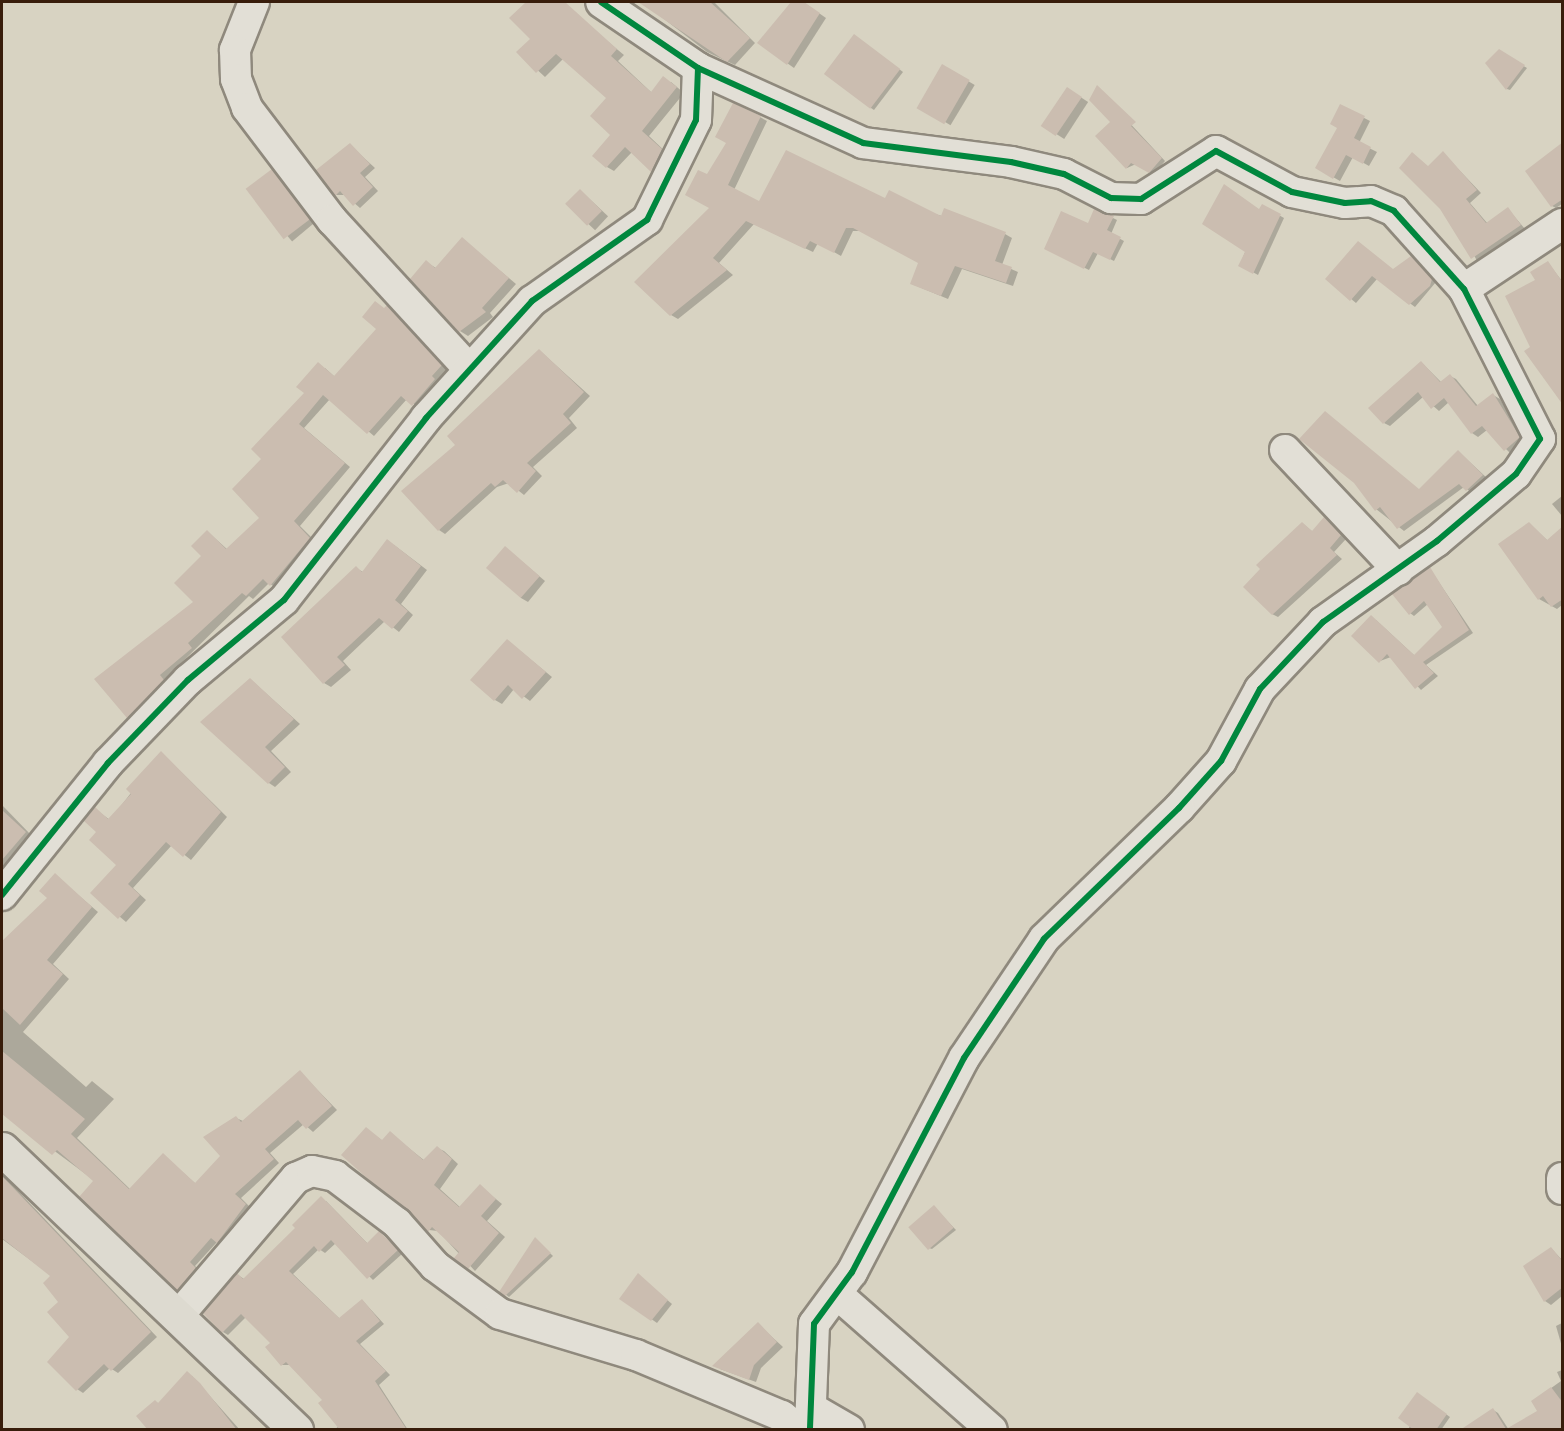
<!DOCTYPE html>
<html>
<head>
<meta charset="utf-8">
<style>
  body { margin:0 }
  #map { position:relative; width:1564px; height:1431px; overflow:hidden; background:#d8d3c2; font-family:"Libre Bodoni",serif }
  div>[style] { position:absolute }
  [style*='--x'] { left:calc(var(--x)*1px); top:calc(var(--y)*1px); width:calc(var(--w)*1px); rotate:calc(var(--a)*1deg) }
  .shadow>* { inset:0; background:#0003; transform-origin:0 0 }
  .building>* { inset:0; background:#cbbdb0; transform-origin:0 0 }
  .roads { filter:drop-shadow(2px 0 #8f897d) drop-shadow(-2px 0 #8f897d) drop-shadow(0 2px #8f897d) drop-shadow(0 -2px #8f897d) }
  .minor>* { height:30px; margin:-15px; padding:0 15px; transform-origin:15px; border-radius:15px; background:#e2dfd6 }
  .major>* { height:33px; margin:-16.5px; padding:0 16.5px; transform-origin:16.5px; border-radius:16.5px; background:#dddad0 }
  .cycleway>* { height:6px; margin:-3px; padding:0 3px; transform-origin:3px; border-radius:3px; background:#00873e }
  span { translate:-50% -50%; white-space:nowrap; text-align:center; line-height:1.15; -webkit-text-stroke:5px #ece6d2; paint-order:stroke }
  .frame { position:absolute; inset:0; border:3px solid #381d0b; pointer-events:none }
</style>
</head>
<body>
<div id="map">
  <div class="shadow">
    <div style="clip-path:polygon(528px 2px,560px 2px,624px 55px,618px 61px,652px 93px,671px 82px,684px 93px,649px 136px,669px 155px,659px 175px,632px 152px,614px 171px,607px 167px,613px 135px,609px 98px,563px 59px,545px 77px,518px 52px,532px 39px,511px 18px)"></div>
    <div style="clip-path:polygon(642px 2px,714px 2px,755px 43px,735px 65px,707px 52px)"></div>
    <div style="clip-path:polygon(793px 2px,803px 2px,826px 18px,794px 68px,759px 43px)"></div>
    <div style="clip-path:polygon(858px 38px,903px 72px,874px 110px,871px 108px)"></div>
    <div style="clip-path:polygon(1499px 51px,1527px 68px,1510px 90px,1507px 89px)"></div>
    <div style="left:943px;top:66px;width:37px;height:47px;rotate:31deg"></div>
    <div style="left:1068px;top:89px;width:24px;height:44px;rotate:33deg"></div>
    <div style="clip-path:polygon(1099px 90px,1165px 161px,1154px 174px,1136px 164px,1127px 168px)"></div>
    <div style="clip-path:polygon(1341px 106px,1370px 121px,1359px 143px,1377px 152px,1369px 166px,1353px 157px,1340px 181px,1317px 168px,1339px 128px)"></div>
    <div style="clip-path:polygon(760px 117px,767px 121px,734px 190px,760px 203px,886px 200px,1005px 234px,1012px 238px,1002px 265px,1018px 272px,1013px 286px,962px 269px,948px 299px,912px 284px,920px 263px,862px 231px,853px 231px,841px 256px,818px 243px,813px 252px,754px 224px,719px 263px,733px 275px,678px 319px,671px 315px,711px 208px,708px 176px)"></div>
    <div style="clip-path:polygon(1562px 144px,1562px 204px,1556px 208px,1552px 206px)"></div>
    <div style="clip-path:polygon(350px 145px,375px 168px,365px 177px,378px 191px,360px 208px,345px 195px,336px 195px)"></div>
    <div style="clip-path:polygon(1443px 153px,1481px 193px,1470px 203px,1488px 224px,1508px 209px,1525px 229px,1477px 261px,1429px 167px)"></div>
    <div style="left:272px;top:171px;width:67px;height:30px;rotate:50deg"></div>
    <div style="left:581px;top:191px;width:37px;height:19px;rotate:43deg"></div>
    <div style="clip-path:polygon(1263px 206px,1284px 218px,1258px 275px,1240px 265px)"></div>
    <div style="clip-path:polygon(1113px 218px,1117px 220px,1111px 234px,1124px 241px,1114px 261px,1098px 253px,1089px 270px,1045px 248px)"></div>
    <div style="clip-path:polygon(462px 239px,516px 284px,490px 313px,493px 317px,468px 336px,460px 331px,426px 262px,436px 268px)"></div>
    <div style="clip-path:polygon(1411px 257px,1436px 282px,1415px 307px,1377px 279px,1356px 303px,1327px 279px,1394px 270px)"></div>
    <div style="clip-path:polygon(1548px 263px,1562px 281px,1562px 403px,1532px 348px,1537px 281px)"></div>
    <div style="clip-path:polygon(387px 307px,448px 369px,437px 381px,441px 384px,419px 408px,407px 399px,374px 436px,330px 399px,304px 428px,350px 467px,300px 526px,316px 542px,277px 589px,269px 583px,253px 599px,249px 596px,165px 679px,170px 684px,134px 721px,128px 717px,96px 679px,195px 602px,208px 532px,228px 550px,261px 518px,263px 459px,325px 368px,335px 377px,378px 329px)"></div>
    <div style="clip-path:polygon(539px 350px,590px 396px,569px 418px,577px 428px,533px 467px,542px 476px,524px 495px,509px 483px,497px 487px,445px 534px,439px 530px)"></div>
    <div style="clip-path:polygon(1422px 363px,1442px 383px,1450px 376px,1456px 379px,1478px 406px,1493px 395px,1500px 399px,1525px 441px,1511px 454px,1487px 430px,1478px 437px,1472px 433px,1449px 402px,1439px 411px,1423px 397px,1390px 426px,1384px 423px)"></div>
    <div style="clip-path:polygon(1459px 452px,1488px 479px,1472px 493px,1464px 487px,1404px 531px,1376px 509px,1355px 482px,1420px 490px)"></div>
    <div style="clip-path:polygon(1562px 496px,1562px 516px,1552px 504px)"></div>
    <div style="clip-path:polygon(1325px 519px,1346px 539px,1334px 552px,1342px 559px,1278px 617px,1272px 614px,1302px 523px,1313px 532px)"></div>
    <div style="clip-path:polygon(1529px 523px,1548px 541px,1562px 528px,1562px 605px,1557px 609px,1539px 599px)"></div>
    <div style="clip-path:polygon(394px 545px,427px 570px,401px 604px,413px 615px,399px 632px,385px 621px,343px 661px,351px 670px,331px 687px,324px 683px,356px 568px,363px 572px)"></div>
    <div style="clip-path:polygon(506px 548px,545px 581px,528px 602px,521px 598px)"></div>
    <div style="clip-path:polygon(1430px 569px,1473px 633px,1426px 665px,1438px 676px,1421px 690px,1391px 657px,1380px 661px,1376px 620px,1415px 656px,1444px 628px,1428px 604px,1414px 616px,1410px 613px)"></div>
    <div style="clip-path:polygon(508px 641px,552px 677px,530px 701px,514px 689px,502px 704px,495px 700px)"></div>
    <div style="clip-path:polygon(250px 679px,300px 724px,271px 751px,291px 772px,275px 787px,269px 783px)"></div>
    <div style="clip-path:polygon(162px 753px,227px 817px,191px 860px,172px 845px,133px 888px,146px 900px,126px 922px,92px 893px,118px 865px,98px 832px,95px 809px,110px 820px)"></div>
    <div style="clip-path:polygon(2px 805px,32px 836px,2px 880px)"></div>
    <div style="clip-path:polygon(55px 875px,98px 912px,53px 964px,69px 979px,23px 1032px,86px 1087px,92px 1081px,114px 1099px,77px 1138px,131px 1190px,163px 1155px,196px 1184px,222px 1156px,236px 1118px,243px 1121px,300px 1072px,337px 1110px,313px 1132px,304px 1124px,270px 1153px,279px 1163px,241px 1198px,252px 1209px,225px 1246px,217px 1242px,195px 1266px,202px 1272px,184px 1293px,81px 1197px,95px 1181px,2px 1112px,2px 944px,49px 898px)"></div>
    <div style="clip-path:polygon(366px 1129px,383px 1141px,390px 1133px,425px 1161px,437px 1148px,444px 1151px,458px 1164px,440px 1189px,461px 1208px,480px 1186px,502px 1204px,487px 1221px,505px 1237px,475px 1271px,438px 1231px,429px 1230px)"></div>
    <div style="clip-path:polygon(2px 1174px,157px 1337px,118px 1373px,110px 1368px,83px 1393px,77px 1389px,71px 1337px,52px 1276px,2px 1239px)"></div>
    <div style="clip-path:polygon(326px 1201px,368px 1244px,380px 1233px,402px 1254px,373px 1280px,336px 1243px,325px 1253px,319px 1249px,293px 1274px,340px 1319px,363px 1301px,384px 1324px,360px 1344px,390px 1375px,379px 1385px,408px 1430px,334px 1430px,339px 1426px,324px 1401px,290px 1365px,282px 1365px,272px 1343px,246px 1317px,228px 1335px,223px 1332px,238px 1275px,244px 1279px)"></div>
    <div style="clip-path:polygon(934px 1207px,956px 1230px,932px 1249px,929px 1248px)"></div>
    <div style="clip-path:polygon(535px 1239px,553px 1256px,509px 1297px,501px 1291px)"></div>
    <div style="clip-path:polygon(1551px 1248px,1562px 1260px,1562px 1296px,1551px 1305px,1545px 1301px)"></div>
    <div style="clip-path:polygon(638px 1275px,672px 1304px,657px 1323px,621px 1298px)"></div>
    <div style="clip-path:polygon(1562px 1323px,1562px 1347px,1556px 1326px)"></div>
    <div style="clip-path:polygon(758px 1324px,783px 1347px,761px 1368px,756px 1382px,720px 1369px)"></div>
    <div style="clip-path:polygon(1562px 1370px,1562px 1430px,1533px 1401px,1561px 1381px,1557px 1372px)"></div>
    <div style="clip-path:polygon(192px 1376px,240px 1430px,151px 1430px,155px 1401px,159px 1404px)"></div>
    <div style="clip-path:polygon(1423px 1398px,1450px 1417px,1441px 1430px,1408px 1430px)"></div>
    <div style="clip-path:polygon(1493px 1410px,1498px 1413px,1509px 1430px,1481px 1430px)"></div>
  </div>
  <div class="building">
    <div style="clip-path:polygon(526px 2px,565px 2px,617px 49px,611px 56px,651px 92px,663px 76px,677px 87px,642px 131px,662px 149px,651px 172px,625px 147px,606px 168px,592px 156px,610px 135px,590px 116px,606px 98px,556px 54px,536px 73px,516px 52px,530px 39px,509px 18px)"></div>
    <div style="clip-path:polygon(638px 2px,710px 2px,750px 38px,727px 62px)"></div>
    <div style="clip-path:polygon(791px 2px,804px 2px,820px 13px,787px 65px,757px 43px)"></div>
    <div style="left:854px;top:34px;width:58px;height:50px;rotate:37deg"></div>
    <div style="clip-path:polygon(1499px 49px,1525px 65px,1506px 90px,1485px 63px)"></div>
    <div style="left:942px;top:64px;width:32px;height:51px;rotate:30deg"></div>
    <div style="clip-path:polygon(1097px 85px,1136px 122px,1131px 126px,1162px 158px,1149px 173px,1131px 163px,1126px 169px,1095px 136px,1110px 122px,1089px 100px)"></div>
    <div style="left:1067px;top:87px;width:18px;height:47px;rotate:34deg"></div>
    <div style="clip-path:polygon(733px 103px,761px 116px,728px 185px,759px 201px,786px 150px,885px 198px,889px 190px,941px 216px,944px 208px,1006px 232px,995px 261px,1012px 267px,1006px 283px,955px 266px,941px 296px,910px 284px,918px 263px,853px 228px,846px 228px,834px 253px,810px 241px,805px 249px,746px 221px,713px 258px,727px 270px,670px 316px,634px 282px,709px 208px,685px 195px,698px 170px,707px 174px,726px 143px,715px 137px)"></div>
    <div style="clip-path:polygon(1340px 104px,1365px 116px,1354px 138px,1371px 147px,1363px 164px,1346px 155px,1333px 179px,1315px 168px,1337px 128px,1330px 124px)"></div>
    <div style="clip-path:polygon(1563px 142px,1563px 199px,1551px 207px,1525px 171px)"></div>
    <div style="clip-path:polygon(350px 143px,370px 164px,360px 173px,373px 187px,353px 206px,340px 191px,335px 196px,316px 170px)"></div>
    <div style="clip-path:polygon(1443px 151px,1477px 190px,1466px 199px,1486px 223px,1508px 207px,1521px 225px,1471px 259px,1440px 209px,1399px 168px,1412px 152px,1428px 166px)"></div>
    <div style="left:272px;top:169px;width:63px;height:33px;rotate:53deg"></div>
    <div style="clip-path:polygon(1224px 184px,1259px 209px,1262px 204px,1281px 214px,1253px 274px,1238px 266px,1245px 252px,1202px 224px)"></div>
    <div style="left:580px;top:189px;width:31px;height:21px;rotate:45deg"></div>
    <div style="clip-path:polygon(1094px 209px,1114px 216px,1107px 230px,1121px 237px,1110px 260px,1093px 252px,1084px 269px,1044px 249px,1061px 211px,1088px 223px)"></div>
    <div style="clip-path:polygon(462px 237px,509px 278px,482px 308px,486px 312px,459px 332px,410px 279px,426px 260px,435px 268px)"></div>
    <div style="clip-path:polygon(1358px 241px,1393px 269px,1411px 256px,1432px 279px,1430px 286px,1409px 305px,1372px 276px,1350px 301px,1325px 279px)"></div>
    <div style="clip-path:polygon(1548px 261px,1563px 283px,1563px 405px,1524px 351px,1530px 347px,1505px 296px,1535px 280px,1530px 272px)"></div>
    <div style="clip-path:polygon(375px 301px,384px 308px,387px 305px,442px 365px,432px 376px,435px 379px,412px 406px,401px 396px,367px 434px,323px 395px,299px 424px,345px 463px,294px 521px,310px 538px,270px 586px,263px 579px,246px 596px,242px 593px,188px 643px,192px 648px,160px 675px,164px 680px,127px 718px,94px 679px,193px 602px,174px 583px,201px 556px,191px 546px,207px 530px,226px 549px,259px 518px,232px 489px,261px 459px,251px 449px,304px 393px,296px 387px,318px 362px,334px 376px,376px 329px,362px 317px)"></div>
    <div style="clip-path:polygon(539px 349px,584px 392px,563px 414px,571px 423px,527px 463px,536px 471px,517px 493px,503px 480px,495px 487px,491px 483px,438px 531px,401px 491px,455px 445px,447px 436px)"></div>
    <div style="clip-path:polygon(1421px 361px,1440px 382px,1450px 374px,1476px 406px,1493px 393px,1520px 437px,1504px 451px,1482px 426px,1471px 434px,1444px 398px,1431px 409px,1418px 392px,1383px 424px,1368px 408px)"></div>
    <div style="clip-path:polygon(1325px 411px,1419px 489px,1458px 450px,1483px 475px,1466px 491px,1459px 484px,1397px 529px,1380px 507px,1375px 511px,1354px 483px,1299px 439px)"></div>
    <div style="clip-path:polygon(1324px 517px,1341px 535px,1330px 548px,1337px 555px,1272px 615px,1243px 587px,1260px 569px,1256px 565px,1302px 522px,1312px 531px)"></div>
    <div style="clip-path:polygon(1529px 522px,1547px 540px,1563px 526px,1563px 599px,1551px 607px,1543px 596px,1538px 600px,1498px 544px)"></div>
    <div style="clip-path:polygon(387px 539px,421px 566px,395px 600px,408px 611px,392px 629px,379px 618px,337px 657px,345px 665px,323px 684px,281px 637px,356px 566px,362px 572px)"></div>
    <div style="left:505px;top:546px;width:46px;height:29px;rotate:41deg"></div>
    <div style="clip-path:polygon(1430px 567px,1469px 630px,1423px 662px,1434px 673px,1415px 689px,1387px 654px,1379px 663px,1351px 636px,1371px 615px,1414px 655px,1442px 627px,1424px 601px,1409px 615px,1392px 594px)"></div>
    <div style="clip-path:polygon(507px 639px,546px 672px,522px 699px,508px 685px,494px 701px,470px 680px)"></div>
    <div style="clip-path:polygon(250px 678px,294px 719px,265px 747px,285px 767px,268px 784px,200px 722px)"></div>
    <div style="clip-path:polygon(161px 751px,221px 812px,183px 857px,166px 842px,128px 884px,140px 895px,118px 919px,90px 893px,116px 865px,89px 840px,96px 832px,84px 821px,95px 807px,108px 819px,131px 794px,126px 789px)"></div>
    <div style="clip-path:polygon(2px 810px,26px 832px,2px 860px)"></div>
    <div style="clip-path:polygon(55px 873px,92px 907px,47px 960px,63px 974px,20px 1025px,2px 1008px,2px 941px,47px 898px,39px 891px)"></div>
    <div style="clip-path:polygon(2px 1051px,85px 1119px,71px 1134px,129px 1189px,163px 1153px,195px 1183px,220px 1156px,203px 1137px,236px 1116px,241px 1122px,300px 1070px,332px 1106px,306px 1129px,298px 1120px,265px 1149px,274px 1159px,235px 1194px,246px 1204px,217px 1243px,211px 1238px,190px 1262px,196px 1268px,177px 1290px,79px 1197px,93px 1181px,57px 1150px,52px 1155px,2px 1114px)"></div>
    <div style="clip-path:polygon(366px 1127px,382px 1140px,390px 1131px,423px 1160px,437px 1146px,452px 1159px,434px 1185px,459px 1207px,480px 1184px,496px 1199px,481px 1216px,499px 1233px,468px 1269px,454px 1258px,459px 1252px,432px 1227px,428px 1232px,341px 1155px)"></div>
    <div style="clip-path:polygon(2px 1176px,151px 1332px,111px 1371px,104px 1364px,76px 1391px,47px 1362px,69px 1337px,47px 1312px,58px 1302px,43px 1283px,50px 1276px,2px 1238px)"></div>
    <div style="clip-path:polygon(321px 1196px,367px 1243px,379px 1231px,398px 1250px,367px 1279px,331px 1240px,319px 1252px,314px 1246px,289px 1271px,339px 1318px,362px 1299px,380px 1321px,356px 1341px,386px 1371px,375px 1381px,407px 1430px,340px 1430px,318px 1403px,322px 1400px,286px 1362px,281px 1366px,265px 1347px,270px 1343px,241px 1314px,222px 1333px,203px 1313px,237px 1273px,243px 1279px,295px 1228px,292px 1225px)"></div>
    <div style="left:934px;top:1205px;width:30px;height:34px;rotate:49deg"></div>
    <div style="clip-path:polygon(535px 1237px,551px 1253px,505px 1296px,499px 1292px)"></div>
    <div style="clip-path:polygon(1551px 1247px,1563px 1262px,1563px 1287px,1544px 1302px,1523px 1266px)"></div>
    <div style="clip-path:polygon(638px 1273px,668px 1300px,651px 1321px,619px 1299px)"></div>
    <div style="clip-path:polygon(758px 1322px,777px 1342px,754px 1365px,749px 1380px,712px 1366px)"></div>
    <div style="clip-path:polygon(187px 1371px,200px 1383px,237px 1430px,148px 1430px,136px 1416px,155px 1400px,158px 1403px)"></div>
    <div style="clip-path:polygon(1551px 1387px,1563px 1403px,1563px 1430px,1460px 1430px,1493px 1408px,1506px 1429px,1537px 1411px,1531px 1401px)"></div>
    <div style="clip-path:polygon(1417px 1392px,1447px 1414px,1436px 1430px,1414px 1430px,1398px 1418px)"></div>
  </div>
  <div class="roads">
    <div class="minor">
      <div style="--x:254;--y:2;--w:52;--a:111.6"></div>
      <div style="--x:235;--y:50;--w:29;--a:88"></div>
      <div style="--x:236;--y:79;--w:31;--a:69"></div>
      <div style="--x:247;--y:108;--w:141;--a:52.8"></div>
      <div style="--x:332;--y:220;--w:202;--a:47.4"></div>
      <div style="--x:698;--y:68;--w:181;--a:24.4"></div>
      <div style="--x:863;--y:143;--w:149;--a:7.3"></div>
      <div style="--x:1011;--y:162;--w:54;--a:12.8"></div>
      <div style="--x:1064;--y:174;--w:53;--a:27.1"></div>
      <div style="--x:1111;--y:198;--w:30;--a:2"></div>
      <div style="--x:1141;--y:199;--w:89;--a:-32.6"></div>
      <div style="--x:1216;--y:151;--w:86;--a:28.3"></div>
      <div style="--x:1292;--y:192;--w:54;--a:11.7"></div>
      <div style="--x:1345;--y:203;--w:26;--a:-4"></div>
      <div style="--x:1371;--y:201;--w:25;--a:23"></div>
      <div style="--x:1394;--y:211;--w:105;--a:48.1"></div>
      <div style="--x:1464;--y:289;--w:168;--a:63.1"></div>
      <div style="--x:1540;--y:439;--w:42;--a:124.4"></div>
      <div style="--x:1516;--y:474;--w:104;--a:139.7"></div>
      <div style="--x:1437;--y:541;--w:140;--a:144.6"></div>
      <div style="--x:1323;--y:622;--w:92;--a:133.2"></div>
      <div style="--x:1260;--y:689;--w:82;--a:118.4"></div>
      <div style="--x:1221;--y:761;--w:63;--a:131.8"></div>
      <div style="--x:1179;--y:808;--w:188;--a:135.9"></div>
      <div style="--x:1044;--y:939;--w:143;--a:123.9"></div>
      <div style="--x:964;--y:1058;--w:242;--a:117.6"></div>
      <div style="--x:852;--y:1272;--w:64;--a:126.2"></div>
      <div style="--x:814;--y:1324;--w:106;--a:92.2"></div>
      <div style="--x:1464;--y:289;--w:118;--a:-33.6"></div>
      <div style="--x:1285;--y:450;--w:165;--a:46.7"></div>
      <div style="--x:2;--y:895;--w:169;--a:-51.2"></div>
      <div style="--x:108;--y:763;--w:115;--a:-46.1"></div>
      <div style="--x:188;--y:680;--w:125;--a:-39.8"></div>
      <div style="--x:284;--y:600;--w:231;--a:-52"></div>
      <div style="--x:426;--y:418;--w:158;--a:-47.8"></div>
      <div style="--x:532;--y:301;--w:141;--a:-35.2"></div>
      <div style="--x:647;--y:220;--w:111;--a:-63.9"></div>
      <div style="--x:696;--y:120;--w:52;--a:-87.8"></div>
      <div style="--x:698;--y:68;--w:117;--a:-145.8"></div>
      <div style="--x:1562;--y:1178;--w:11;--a:90"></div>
      <div style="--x:837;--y:1294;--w:206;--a:41.3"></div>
      <div style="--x:178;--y:1316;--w:182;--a:-49.5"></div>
      <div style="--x:296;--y:1178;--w:17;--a:-24"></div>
      <div style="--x:312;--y:1171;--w:24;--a:12"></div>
      <div style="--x:335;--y:1176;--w:78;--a:37.2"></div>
      <div style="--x:397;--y:1223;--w:57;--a:48.5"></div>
      <div style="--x:435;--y:1266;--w:81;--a:36.4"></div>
      <div style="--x:500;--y:1314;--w:142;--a:16.8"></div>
      <div style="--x:636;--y:1355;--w:158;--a:22.7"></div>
      <div style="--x:782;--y:1416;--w:22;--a:39"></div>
      <div style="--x:811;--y:1408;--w:44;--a:30.1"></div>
    </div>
    <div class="major">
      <div style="--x:2;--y:1149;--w:407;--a:43.7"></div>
    </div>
  </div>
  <div class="cycleway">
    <div style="--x:698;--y:68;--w:181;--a:24.4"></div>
    <div style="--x:863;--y:143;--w:149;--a:7.3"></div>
    <div style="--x:1011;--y:162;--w:54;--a:12.8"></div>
    <div style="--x:1064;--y:174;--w:53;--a:27.1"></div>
    <div style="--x:1111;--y:198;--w:30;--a:2"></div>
    <div style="--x:1141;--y:199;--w:89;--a:-32.6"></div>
    <div style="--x:1216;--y:151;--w:86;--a:28.3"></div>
    <div style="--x:1292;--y:192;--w:54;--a:11.7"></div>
    <div style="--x:1345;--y:203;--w:26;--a:-4"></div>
    <div style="--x:1371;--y:201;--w:25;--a:23"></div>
    <div style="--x:1394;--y:211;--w:105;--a:48.1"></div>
    <div style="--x:1464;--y:289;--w:168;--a:63.1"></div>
    <div style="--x:1540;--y:439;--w:42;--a:124.4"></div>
    <div style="--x:1516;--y:474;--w:104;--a:139.7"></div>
    <div style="--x:1437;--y:541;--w:140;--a:144.6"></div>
    <div style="--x:1323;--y:622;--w:92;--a:133.2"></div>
    <div style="--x:1260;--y:689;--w:82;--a:118.4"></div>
    <div style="--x:1221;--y:761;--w:63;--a:131.8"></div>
    <div style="--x:1179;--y:808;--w:188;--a:135.9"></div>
    <div style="--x:1044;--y:939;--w:143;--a:123.9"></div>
    <div style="--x:964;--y:1058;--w:242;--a:117.6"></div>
    <div style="--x:852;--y:1272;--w:64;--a:126.2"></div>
    <div style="--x:814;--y:1324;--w:106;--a:92.2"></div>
    <div style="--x:2;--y:895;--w:169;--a:-51.2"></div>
    <div style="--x:108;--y:763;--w:115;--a:-46.1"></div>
    <div style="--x:188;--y:680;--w:125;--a:-39.8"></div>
    <div style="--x:284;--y:600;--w:231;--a:-52"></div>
    <div style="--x:426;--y:418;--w:158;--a:-47.8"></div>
    <div style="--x:532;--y:301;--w:141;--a:-35.2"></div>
    <div style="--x:647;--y:220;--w:111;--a:-63.9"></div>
    <div style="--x:696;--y:120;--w:52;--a:-87.8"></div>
    <div style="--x:698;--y:68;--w:117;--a:-145.8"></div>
  </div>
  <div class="frame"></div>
</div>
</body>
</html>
